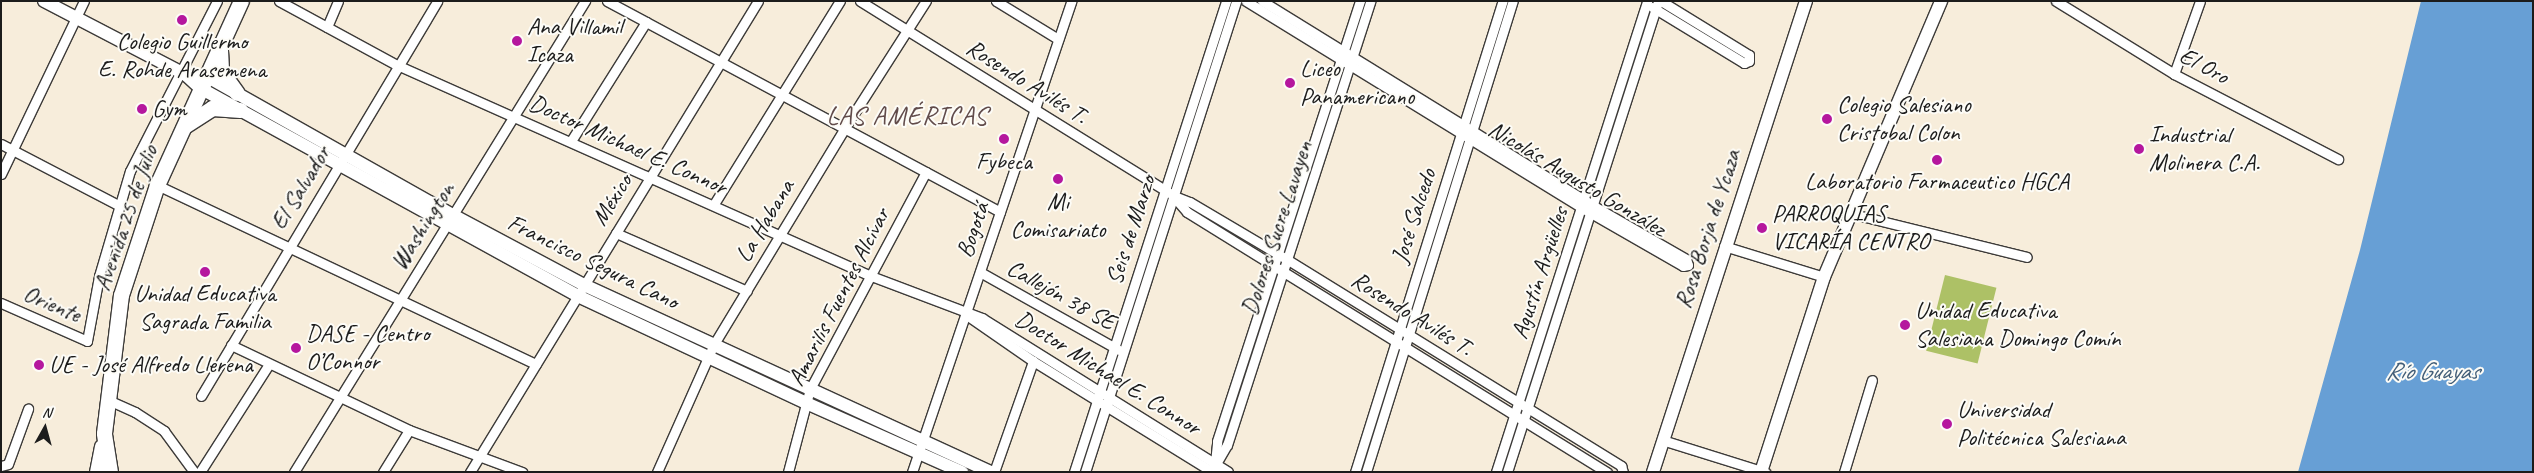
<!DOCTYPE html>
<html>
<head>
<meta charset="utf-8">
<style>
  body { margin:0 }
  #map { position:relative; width:2534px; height:473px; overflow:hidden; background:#f7eddb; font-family:Caveat,sans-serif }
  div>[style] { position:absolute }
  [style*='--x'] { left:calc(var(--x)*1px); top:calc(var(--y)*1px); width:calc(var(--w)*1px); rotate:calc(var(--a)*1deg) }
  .green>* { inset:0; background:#adc166; transform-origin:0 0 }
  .water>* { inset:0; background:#679fd5 }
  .roads { filter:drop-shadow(1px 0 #3d3b39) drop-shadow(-1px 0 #3d3b39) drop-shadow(0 1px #3d3b39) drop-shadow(0 -1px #3d3b39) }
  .street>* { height:9px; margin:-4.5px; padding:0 4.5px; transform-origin:4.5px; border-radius:4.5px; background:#fff }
  .secondary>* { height:12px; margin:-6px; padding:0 6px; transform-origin:6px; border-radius:6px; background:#fff }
  .primary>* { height:15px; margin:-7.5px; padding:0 7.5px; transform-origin:7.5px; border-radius:7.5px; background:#fff }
  .dots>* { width:14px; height:14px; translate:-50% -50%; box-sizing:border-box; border:2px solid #fdfcf7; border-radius:50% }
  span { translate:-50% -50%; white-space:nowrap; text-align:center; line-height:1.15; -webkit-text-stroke:4px #fdfcf7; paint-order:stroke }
  .poi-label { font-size:24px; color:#1c1c1c }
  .left { translate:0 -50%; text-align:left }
  .street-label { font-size:24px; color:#1c1c1c }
  .water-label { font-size:25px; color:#425e78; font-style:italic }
  .quarter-label { font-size:26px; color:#614b4a; letter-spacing:1px }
  .frame { position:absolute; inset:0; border:2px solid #1c1c1c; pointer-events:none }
  .north { position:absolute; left:20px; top:403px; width:50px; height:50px; -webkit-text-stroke:4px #fdfcf7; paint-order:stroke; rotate:7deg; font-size:14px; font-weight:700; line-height:20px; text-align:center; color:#1c1c1c }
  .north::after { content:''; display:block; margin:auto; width:18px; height:22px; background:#1c1c1c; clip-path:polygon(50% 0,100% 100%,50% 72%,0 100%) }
</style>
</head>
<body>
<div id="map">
  <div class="green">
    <div style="left:1945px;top:275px;width:53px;height:78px;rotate:14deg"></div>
  </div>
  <div class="water">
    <div style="clip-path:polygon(2421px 1px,2533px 1px,2533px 472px,2298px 472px,2360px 250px)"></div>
  </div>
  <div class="roads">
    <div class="street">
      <div style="--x:279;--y:1;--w:134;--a:28.5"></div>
      <div style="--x:397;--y:65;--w:519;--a:24"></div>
      <div style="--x:871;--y:276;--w:119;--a:20.7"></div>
      <div style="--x:982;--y:318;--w:290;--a:32"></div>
      <div style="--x:607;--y:1;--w:446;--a:28.2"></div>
      <div style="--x:860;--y:1;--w:370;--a:31.8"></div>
      <div style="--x:1174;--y:196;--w:17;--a:21"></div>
      <div style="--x:1190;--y:202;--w:114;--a:30.6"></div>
      <div style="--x:1288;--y:260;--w:392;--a:31.7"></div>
      <div style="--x:1621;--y:466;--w:6;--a:72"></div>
      <div style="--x:996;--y:1;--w:73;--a:31.5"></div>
      <div style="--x:1246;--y:1;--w:405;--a:31.6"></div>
      <div style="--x:1591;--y:213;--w:106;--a:29.9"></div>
      <div style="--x:1683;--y:266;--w:5;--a:-11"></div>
      <div style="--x:1688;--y:265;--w:6;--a:-108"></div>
      <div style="--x:1686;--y:259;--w:106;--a:-150.1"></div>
      <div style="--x:1594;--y:206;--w:390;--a:-148.3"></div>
      <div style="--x:2056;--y:1;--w:139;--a:31.7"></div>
      <div style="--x:2174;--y:74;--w:185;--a:27.4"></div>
      <div style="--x:1652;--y:7;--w:108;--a:31.3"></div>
      <div style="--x:1744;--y:63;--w:5;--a:-22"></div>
      <div style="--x:1749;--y:61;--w:6;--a:-90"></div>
      <div style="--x:1749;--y:55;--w:103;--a:-148.5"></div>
      <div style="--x:327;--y:27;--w:28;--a:-67"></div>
      <div style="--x:2174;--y:74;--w:77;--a:-70.4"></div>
      <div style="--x:571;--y:141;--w:141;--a:-57.8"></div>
      <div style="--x:1;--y:144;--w:132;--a:27.5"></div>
      <div style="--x:1;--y:174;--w:192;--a:-64.4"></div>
      <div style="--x:157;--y:185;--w:419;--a:25.3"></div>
      <div style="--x:1174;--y:197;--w:20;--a:49"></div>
      <div style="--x:1187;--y:212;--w:494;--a:31.8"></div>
      <div style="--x:714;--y:204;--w:239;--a:-58.2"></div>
      <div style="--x:1849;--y:213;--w:183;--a:13.9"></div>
      <div style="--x:616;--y:233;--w:143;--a:23.9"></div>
      <div style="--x:1724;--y:246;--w:105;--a:17.2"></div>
      <div style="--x:980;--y:272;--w:159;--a:29.3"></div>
      <div style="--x:1;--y:303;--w:94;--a:23.8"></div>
      <div style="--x:87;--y:341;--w:66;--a:-79.5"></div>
      <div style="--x:99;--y:276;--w:109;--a:-73.6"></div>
      <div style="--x:130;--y:171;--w:191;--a:-62.9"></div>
      <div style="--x:968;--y:316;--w:79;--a:34.7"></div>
      <div style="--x:1033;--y:361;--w:211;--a:31.7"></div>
      <div style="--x:231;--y:345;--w:197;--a:25.5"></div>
      <div style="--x:409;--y:430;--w:121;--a:20.4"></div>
      <div style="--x:201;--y:396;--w:460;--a:-59.1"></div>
      <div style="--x:106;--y:399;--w:32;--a:24"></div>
      <div style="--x:135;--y:412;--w:35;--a:33"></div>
      <div style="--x:164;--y:431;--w:51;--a:53.8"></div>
      <div style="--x:1662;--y:440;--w:108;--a:17.3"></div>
      <div style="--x:1217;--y:462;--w:20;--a:-60"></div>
      <div style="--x:1227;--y:445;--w:466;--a:-72.1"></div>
      <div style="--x:1;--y:466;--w:7;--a:-16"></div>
      <div style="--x:8;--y:464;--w:59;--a:-70"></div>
      <div style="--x:200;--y:472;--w:128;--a:-57.4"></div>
      <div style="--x:294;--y:472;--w:554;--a:-58.29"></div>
      <div style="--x:383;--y:472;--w:49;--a:-58.2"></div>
      <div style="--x:470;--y:472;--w:552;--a:-58.56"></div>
      <div style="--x:657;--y:472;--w:140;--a:-66"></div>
      <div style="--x:714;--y:344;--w:251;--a:-58.8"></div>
      <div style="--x:844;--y:129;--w:152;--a:-57.4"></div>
      <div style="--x:788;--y:472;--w:86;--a:-75.2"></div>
      <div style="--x:810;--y:389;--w:246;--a:-61.9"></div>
      <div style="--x:912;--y:472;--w:497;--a:-71.3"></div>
      <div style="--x:994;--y:472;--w:118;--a:-70.6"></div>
      <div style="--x:1074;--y:472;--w:495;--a:-72.1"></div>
      <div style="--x:1085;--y:472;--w:495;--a:-72.2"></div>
      <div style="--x:1214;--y:472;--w:31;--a:-84"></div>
      <div style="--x:1217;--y:441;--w:463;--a:-72"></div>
      <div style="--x:1355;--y:472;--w:494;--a:-72.6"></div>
      <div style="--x:1366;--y:472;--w:493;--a:-72.7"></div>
      <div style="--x:1496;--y:472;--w:495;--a:-72.2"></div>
      <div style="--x:1507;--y:472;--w:495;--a:-72.2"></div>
      <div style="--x:1844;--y:472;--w:96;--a:-73.1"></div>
    </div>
    <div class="secondary">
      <div style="--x:44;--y:1;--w:160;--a:27.5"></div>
      <div style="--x:186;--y:75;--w:19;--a:43"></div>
      <div style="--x:200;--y:88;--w:431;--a:28.8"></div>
      <div style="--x:578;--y:296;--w:252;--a:25.1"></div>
      <div style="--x:806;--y:403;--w:171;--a:23.9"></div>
      <div style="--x:199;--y:76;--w:7;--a:0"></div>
      <div style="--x:206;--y:76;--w:283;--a:29.4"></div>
      <div style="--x:453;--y:215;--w:149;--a:28.1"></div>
      <div style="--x:584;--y:285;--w:448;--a:24.7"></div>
      <div style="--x:1653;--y:472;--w:495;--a:-72"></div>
      <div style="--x:1761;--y:472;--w:205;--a:-72.1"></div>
      <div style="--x:1824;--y:277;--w:300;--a:-67"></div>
    </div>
    <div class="primary">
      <div style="--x:220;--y:50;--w:21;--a:87"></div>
      <div style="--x:221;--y:71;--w:27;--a:54"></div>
      <div style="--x:186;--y:125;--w:31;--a:-33"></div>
      <div style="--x:212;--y:108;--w:28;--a:4"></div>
      <div style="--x:97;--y:472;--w:26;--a:-79"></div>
      <div style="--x:110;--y:472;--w:39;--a:-99"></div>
      <div style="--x:104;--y:433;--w:139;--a:-83"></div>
      <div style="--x:121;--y:295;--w:116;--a:-71.9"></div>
      <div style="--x:157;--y:185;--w:202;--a:-65.5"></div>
    </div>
  </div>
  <div class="dots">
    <div style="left:182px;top:20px;background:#b5179e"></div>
    <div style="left:517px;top:41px;background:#b5179e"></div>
    <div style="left:1290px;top:83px;background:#b5179e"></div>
    <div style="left:142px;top:109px;background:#b5179e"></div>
    <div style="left:1827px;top:119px;background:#b5179e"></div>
    <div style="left:1004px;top:139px;background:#b5179e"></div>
    <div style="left:2139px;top:149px;background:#b5179e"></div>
    <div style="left:1937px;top:160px;background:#b5179e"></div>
    <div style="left:1058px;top:179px;background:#b5179e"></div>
    <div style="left:1762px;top:228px;background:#b5179e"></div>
    <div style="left:205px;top:272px;background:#b5179e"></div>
    <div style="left:1905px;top:325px;background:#b5179e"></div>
    <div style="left:296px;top:348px;background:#b5179e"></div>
    <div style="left:39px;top:365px;background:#b5179e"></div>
    <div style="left:1947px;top:424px;background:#b5179e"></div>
  </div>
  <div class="poi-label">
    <span class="left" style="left:527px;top:41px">Ana Villamil<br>Icaza</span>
    <span style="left:182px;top:56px">Colegio Guillermo<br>E. Rohde Arasemena</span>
    <span class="left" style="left:1300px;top:83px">Liceo<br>Panamericano</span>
    <span class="left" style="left:1837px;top:119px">Colegio Salesiano<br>Cristobal Colon</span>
    <span class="left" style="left:152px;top:109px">Gym</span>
    <span class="left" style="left:2149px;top:149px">Industrial<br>Molinera C.A.</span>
    <span style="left:1004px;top:162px">Fybeca</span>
    <span style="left:1937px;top:182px">Laboratorio Farmaceutico HGCA</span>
    <span style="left:1058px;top:216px">Mi<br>Comisariato</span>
    <span class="left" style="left:1772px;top:228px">PARROQUIAS<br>VICARÍA CENTRO</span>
    <span style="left:205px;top:308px">Unidad Educativa<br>Sagrada Familia</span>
    <span class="left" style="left:1915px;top:325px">Unidad Educativa<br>Salesiana Domingo Comín</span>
    <span class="left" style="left:306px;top:348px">DASE - Centro<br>O’Connor</span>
    <span class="left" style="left:49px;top:365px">UE - José Alfredo Llerena</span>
    <span class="left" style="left:1957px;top:424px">Universidad<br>Politécnica Salesiana</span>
  </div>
  <div class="street-label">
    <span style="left:2204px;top:66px;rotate:28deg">El Oro</span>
    <span style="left:1027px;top:82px;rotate:32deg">Rosendo Avilés T.</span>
    <span style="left:628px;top:145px;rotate:24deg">Doctor Michael E. Connor</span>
    <span style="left:1577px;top:179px;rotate:31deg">Nicolás Augusto González</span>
    <span style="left:301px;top:188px;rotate:-59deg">El Salvador</span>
    <span style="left:612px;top:200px;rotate:-58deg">México</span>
    <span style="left:1414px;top:216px;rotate:-72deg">José Salcedo</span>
    <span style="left:126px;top:218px;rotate:-71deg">Avenida 25 de Julio</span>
    <span style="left:765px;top:221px;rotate:-59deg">La Habana</span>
    <span style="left:423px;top:226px;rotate:-58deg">Washington</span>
    <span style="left:1277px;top:228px;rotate:-72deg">Dolores Sucre Lavayen</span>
    <span style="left:1708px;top:229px;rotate:-72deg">Rosa Borja de Ycaza</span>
    <span style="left:973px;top:230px;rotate:-71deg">Bogotá</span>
    <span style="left:1131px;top:230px;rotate:-72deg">Seis de Marzo</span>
    <span style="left:593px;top:262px;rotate:26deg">Francisco Segura Cano</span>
    <span style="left:1540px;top:273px;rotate:-72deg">Agustín Argüelles</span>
    <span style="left:1061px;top:295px;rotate:29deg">Callejón 38 SE</span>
    <span style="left:839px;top:297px;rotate:-63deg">Amarilis Fuentes Alcívar</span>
    <span style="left:52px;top:304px;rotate:23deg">Oriente</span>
    <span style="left:1412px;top:314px;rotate:32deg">Rosendo Avilés T.</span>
    <span style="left:1108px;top:373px;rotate:32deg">Doctor Michael E. Connor</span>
  </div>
  <div class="water-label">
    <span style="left:2432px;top:371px">Río Guayas</span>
  </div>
  <div class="quarter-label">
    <span style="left:907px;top:116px">LAS AMÉRICAS</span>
  </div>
  <div class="frame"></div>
  <div class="north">N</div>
</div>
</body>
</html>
